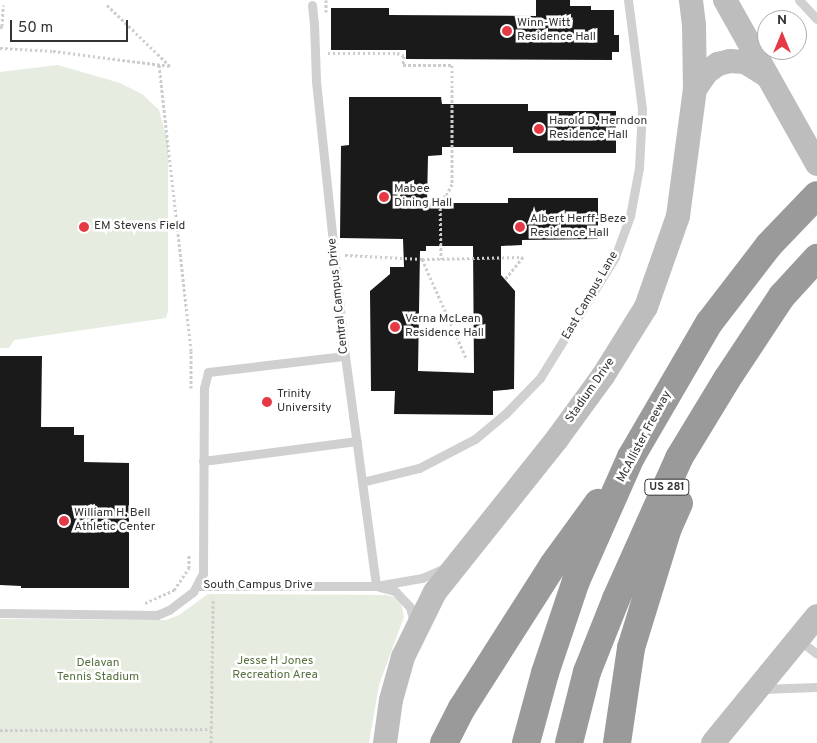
<!DOCTYPE html>
<html>
<head>
<meta charset="utf-8">
<style>
  body { margin:0 }
  #map { position:relative; width:817px; height:743px; overflow:hidden; background:#fff; font-family:Overpass,sans-serif }
  div>[style] { position:absolute }
  [style*='--x'] { left:calc(var(--x)*1px); top:calc(var(--y)*1px); width:calc(var(--w)*1px); rotate:calc(var(--a)*1deg) }
  .green>* { inset:0; background:#e6ecdf }
  .building>* { inset:0; background:#1a1a1a }
  .path>* { height:3px; margin-top:-1.5px; transform-origin:0; background:repeating-linear-gradient(90deg,#cdcdcd 0 2.5px,transparent 0 5px) }
  .lane>* { height:9px; margin:-4.5px; padding:0 4.5px; transform-origin:4.5px; border-radius:4.5px; background:#d0d0d0 }
  .secondary>* { height:24px; margin:-12px; padding:0 12px; transform-origin:12px; border-radius:12px; background:#bdbdbd }
  .highway>* { height:28px; margin:-14px; padding:0 14px; transform-origin:14px; border-radius:14px; background:#9a9a9a }
  .dots>* { width:14px; height:14px; translate:-50% -50%; box-sizing:border-box; border:2px solid #fff; border-radius:50% }
  span { translate:-50% -50%; white-space:nowrap; text-align:center; line-height:1.15; -webkit-text-stroke:5px #fff; paint-order:stroke }
  .shield-label span { padding:1px 4px; background:#fff; border:1px solid; border-radius:4px; -webkit-text-stroke-width:0 }
  .shield-label { font-size:11px; color:#333; font-weight:700 }
  .poi-label { font-size:12px; color:#333 }
  .left { translate:0 -50%; text-align:left }
  .street-label { font-size:12px; color:#333 }
  .park-label { font-size:12px; color:#56703f }
  .north { position:absolute; left:757px; top:10px; width:50px; height:50px; box-sizing:border-box; background:#fff; border:1px solid #adadad; border-radius:50%; rotate:0deg; font-size:14px; font-weight:700; line-height:20px; text-align:center; color:#333 }
  .north::after { content:''; display:block; margin:auto; width:18px; height:22px; background:#e63946; clip-path:polygon(50% 0,100% 100%,50% 72%,0 100%) }
  .scale { position:absolute; left:10px; top:20px; width:118px; height:22px; box-sizing:border-box; border:2px solid #333; border-top:0; padding-left:6px; font-size:15px; line-height:18px; white-space:nowrap; color:#333; -webkit-text-stroke:4px #fff; paint-order:stroke }
</style>
</head>
<body>
<div id="map">
  <div class="green">
    <div style="clip-path:polygon(58px 65px,120px 83px,142px 94px,159px 110px,168px 143px,168px 311px,166px 318px,14px 340px,9px 348px,0 348px,0 72px)"></div>
    <div style="clip-path:polygon(208px 594px,386px 595px,394px 597px,401px 603px,404px 617px,379px 685px,369px 743px,0 743px,0 619px,166px 620px,179px 615px)"></div>
  </div>
  <div class="building">
    <div style="clip-path:polygon(536px 0,570px 0,570px 6px,591px 6px,591px 10px,614px 10px,614px 35px,619px 35px,619px 52px,612px 52px,612px 60px,406px 59px,406px 50px,331px 50px,331px 8px,389px 8px,389px 15px,536px 16px)"></div>
    <div style="clip-path:polygon(evenodd,349px 97px,441px 97px,442px 104px,528px 104px,528px 111px,616px 111px,616px 153px,513px 153px,513px 147px,442px 147px,442px 155px,428px 156px,427px 203px,508px 203px,508px 198px,598px 198px,598px 239px,522px 240px,522px 245px,501px 246px,501px 275px,515px 291px,514px 389px,493px 391px,493px 415px,394px 414px,395px 391px,371px 391px,370px 291px,390px 274px,390px 267px,404px 267px,403px 239px,340px 238px,341px 146px,349px 145px,349px 97px,426px 246px,473px 246px,474px 373px,418px 371px,420px 251px,426px 251px,426px 246px)"></div>
    <div style="clip-path:polygon(0 356px,42px 356px,41px 427px,74px 427px,74px 435px,84px 435px,84px 462px,129px 463px,129px 588px,21px 588px,21px 586px,0 585px)"></div>
  </div>
  <div class="path">
    <div style="--x:326;--y:0;--w:12;--a:90"></div>
    <div style="--x:107;--y:5;--w:88;--a:44.1"></div>
    <div style="--x:0;--y:28;--w:3;--a:-45"></div>
    <div style="--x:2;--y:26;--w:21;--a:-87"></div>
    <div style="--x:0;--y:48;--w:53;--a:3.2"></div>
    <div style="--x:53;--y:51;--w:118;--a:7.3"></div>
    <div style="--x:328;--y:53;--w:69;--a:0"></div>
    <div style="--x:397;--y:53;--w:8;--a:23"></div>
    <div style="--x:404;--y:56;--w:9;--a:96"></div>
    <div style="--x:403;--y:65;--w:49;--a:0"></div>
    <div style="--x:452;--y:65;--w:119;--a:90"></div>
    <div style="--x:452;--y:184;--w:13;--a:117"></div>
    <div style="--x:446;--y:196;--w:6;--a:162"></div>
    <div style="--x:440;--y:198;--w:61;--a:89.1"></div>
    <div style="--x:159;--y:65;--w:288;--a:83.6"></div>
    <div style="--x:191;--y:351;--w:37;--a:90"></div>
    <div style="--x:345;--y:255;--w:77;--a:3"></div>
    <div style="--x:422;--y:259;--w:108;--a:66"></div>
    <div style="--x:422;--y:259;--w:101;--a:-1.1"></div>
    <div style="--x:523;--y:257;--w:28;--a:129"></div>
    <div style="--x:145;--y:603;--w:32;--a:-24"></div>
    <div style="--x:174;--y:590;--w:27;--a:-56"></div>
    <div style="--x:189;--y:568;--w:13;--a:-90"></div>
    <div style="--x:0;--y:730;--w:211;--a:-0.3"></div>
    <div style="--x:211;--y:743;--w:145;--a:-89.2"></div>
  </div>
  <div class="lane">
    <div style="--x:799;--y:0;--w:26;--a:47"></div>
    <div style="--x:312;--y:5;--w:18;--a:84"></div>
    <div style="--x:314;--y:23;--w:58;--a:88"></div>
    <div style="--x:316;--y:81;--w:277;--a:84"></div>
    <div style="--x:345;--y:356;--w:232;--a:82.3"></div>
    <div style="--x:203;--y:461;--w:155;--a:-7.4"></div>
    <div style="--x:362;--y:482;--w:59;--a:-13.8"></div>
    <div style="--x:419;--y:468;--w:63;--a:-27.4"></div>
    <div style="--x:475;--y:439;--w:39;--a:-40"></div>
    <div style="--x:505;--y:414;--w:50;--a:-45.8"></div>
    <div style="--x:540;--y:378;--w:142;--a:-58.2"></div>
    <div style="--x:615;--y:257;--w:44;--a:-69.9"></div>
    <div style="--x:630;--y:216;--w:49;--a:-79.4"></div>
    <div style="--x:639;--y:168;--w:59;--a:-87.1"></div>
    <div style="--x:642;--y:109;--w:110;--a:-97.3"></div>
    <div style="--x:198;--y:586;--w:178;--a:0"></div>
    <div style="--x:376;--y:586;--w:47;--a:-9.9"></div>
    <div style="--x:422;--y:578;--w:24;--a:-24"></div>
    <div style="--x:379;--y:587;--w:16;--a:14"></div>
    <div style="--x:395;--y:591;--w:22;--a:47"></div>
    <div style="--x:410;--y:607;--w:16;--a:76"></div>
    <div style="--x:0;--y:613;--w:157;--a:0.7"></div>
    <div style="--x:157;--y:615;--w:13;--a:-23"></div>
    <div style="--x:169;--y:610;--w:30;--a:-37"></div>
    <div style="--x:193;--y:592;--w:21;--a:-62"></div>
    <div style="--x:203;--y:573;--w:185;--a:-89.7"></div>
    <div style="--x:204;--y:388;--w:16;--a:-76"></div>
    <div style="--x:208;--y:372;--w:138;--a:-6.7"></div>
    <div style="--x:800;--y:641;--w:21;--a:37"></div>
    <div style="--x:762;--y:689;--w:55;--a:-2.1"></div>
  </div>
  <div class="secondary">
    <div style="--x:725;--y:0;--w:188;--a:60.7"></div>
    <div style="--x:695;--y:89;--w:21;--a:-55"></div>
    <div style="--x:707;--y:72;--w:14;--a:-36"></div>
    <div style="--x:718;--y:64;--w:12;--a:-14"></div>
    <div style="--x:730;--y:61;--w:15;--a:4"></div>
    <div style="--x:745;--y:62;--w:26;--a:32"></div>
    <div style="--x:385;--y:743;--w:43;--a:-82.1"></div>
    <div style="--x:391;--y:700;--w:45;--a:-74.4"></div>
    <div style="--x:403;--y:657;--w:72;--a:-63.8"></div>
    <div style="--x:435;--y:592;--w:196;--a:-51.4"></div>
    <div style="--x:557;--y:439;--w:78;--a:-53.9"></div>
    <div style="--x:603;--y:376;--w:81;--a:-58.1"></div>
    <div style="--x:646;--y:307;--w:96;--a:-70.6"></div>
    <div style="--x:678;--y:216;--w:128;--a:-82.4"></div>
    <div style="--x:695;--y:89;--w:64;--a:-90.9"></div>
    <div style="--x:694;--y:25;--w:25;--a:-97"></div>
    <div style="--x:713;--y:743;--w:164;--a:-50.7"></div>
  </div>
  <div class="highway">
    <div style="--x:444;--y:743;--w:39;--a:-63"></div>
    <div style="--x:462;--y:708;--w:169;--a:-57.5"></div>
    <div style="--x:553;--y:565;--w:77;--a:-54"></div>
    <div style="--x:526;--y:743;--w:73;--a:-74.8"></div>
    <div style="--x:545;--y:673;--w:97;--a:-71.4"></div>
    <div style="--x:576;--y:581;--w:136;--a:-66.1"></div>
    <div style="--x:631;--y:457;--w:155;--a:-59.8"></div>
    <div style="--x:709;--y:323;--w:98;--a:-52.4"></div>
    <div style="--x:769;--y:245;--w:69;--a:-46.2"></div>
    <div style="--x:569;--y:743;--w:73;--a:-75.8"></div>
    <div style="--x:587;--y:672;--w:79;--a:-68.3"></div>
    <div style="--x:616;--y:599;--w:154;--a:-65.9"></div>
    <div style="--x:679;--y:458;--w:92;--a:-58.7"></div>
    <div style="--x:727;--y:379;--w:100;--a:-56.5"></div>
    <div style="--x:782;--y:296;--w:52;--a:-47.4"></div>
    <div style="--x:617;--y:743;--w:96;--a:-81.6"></div>
    <div style="--x:631;--y:648;--w:126;--a:-72.9"></div>
    <div style="--x:668;--y:528;--w:27;--a:-66"></div>
  </div>
  <div class="dots">
    <div style="left:507px;top:31px;background:#e63946"></div>
    <div style="left:539px;top:129px;background:#e63946"></div>
    <div style="left:384px;top:197px;background:#e63946"></div>
    <div style="left:84px;top:227px;background:#e63946"></div>
    <div style="left:520px;top:227px;background:#e63946"></div>
    <div style="left:395px;top:327px;background:#e63946"></div>
    <div style="left:267px;top:402px;background:#e63946"></div>
    <div style="left:64px;top:521px;background:#e63946"></div>
  </div>
  <div class="shield-label">
    <span style="left:667px;top:487px">US 281</span>
  </div>
  <div class="poi-label">
    <span class="left" style="left:517px;top:31px">Winn-Witt<br>Residence Hall</span>
    <span class="left" style="left:549px;top:129px">Harold D. Herndon<br>Residence Hall</span>
    <span class="left" style="left:394px;top:197px">Mabee<br>Dining Hall</span>
    <span class="left" style="left:530px;top:227px">Albert Herff-Beze<br>Residence Hall</span>
    <span class="left" style="left:94px;top:227px">EM Stevens Field</span>
    <span class="left" style="left:405px;top:327px">Verna McLean<br>Residence Hall</span>
    <span class="left" style="left:277px;top:402px">Trinity<br>University</span>
    <span class="left" style="left:74px;top:521px">William H. Bell<br>Athletic Center</span>
  </div>
  <div class="street-label">
    <span style="left:339px;top:296px;rotate:-96deg">Central Campus Drive</span>
    <span style="left:591px;top:296px;rotate:-60deg">East Campus Lane</span>
    <span style="left:591px;top:391px;rotate:-55deg">Stadium Drive</span>
    <span style="left:645px;top:437px;rotate:-62deg">McAllister Freeway</span>
    <span style="left:258px;top:586px">South Campus Drive</span>
  </div>
  <div class="park-label">
    <span style="left:275px;top:669px">Jesse H Jones<br>Recreation Area</span>
    <span style="left:98px;top:671px">Delavan<br>Tennis Stadium</span>
  </div>
  <div class="north">N</div>
  <div class="scale">50 m</div>
</div>
</body>
</html>
